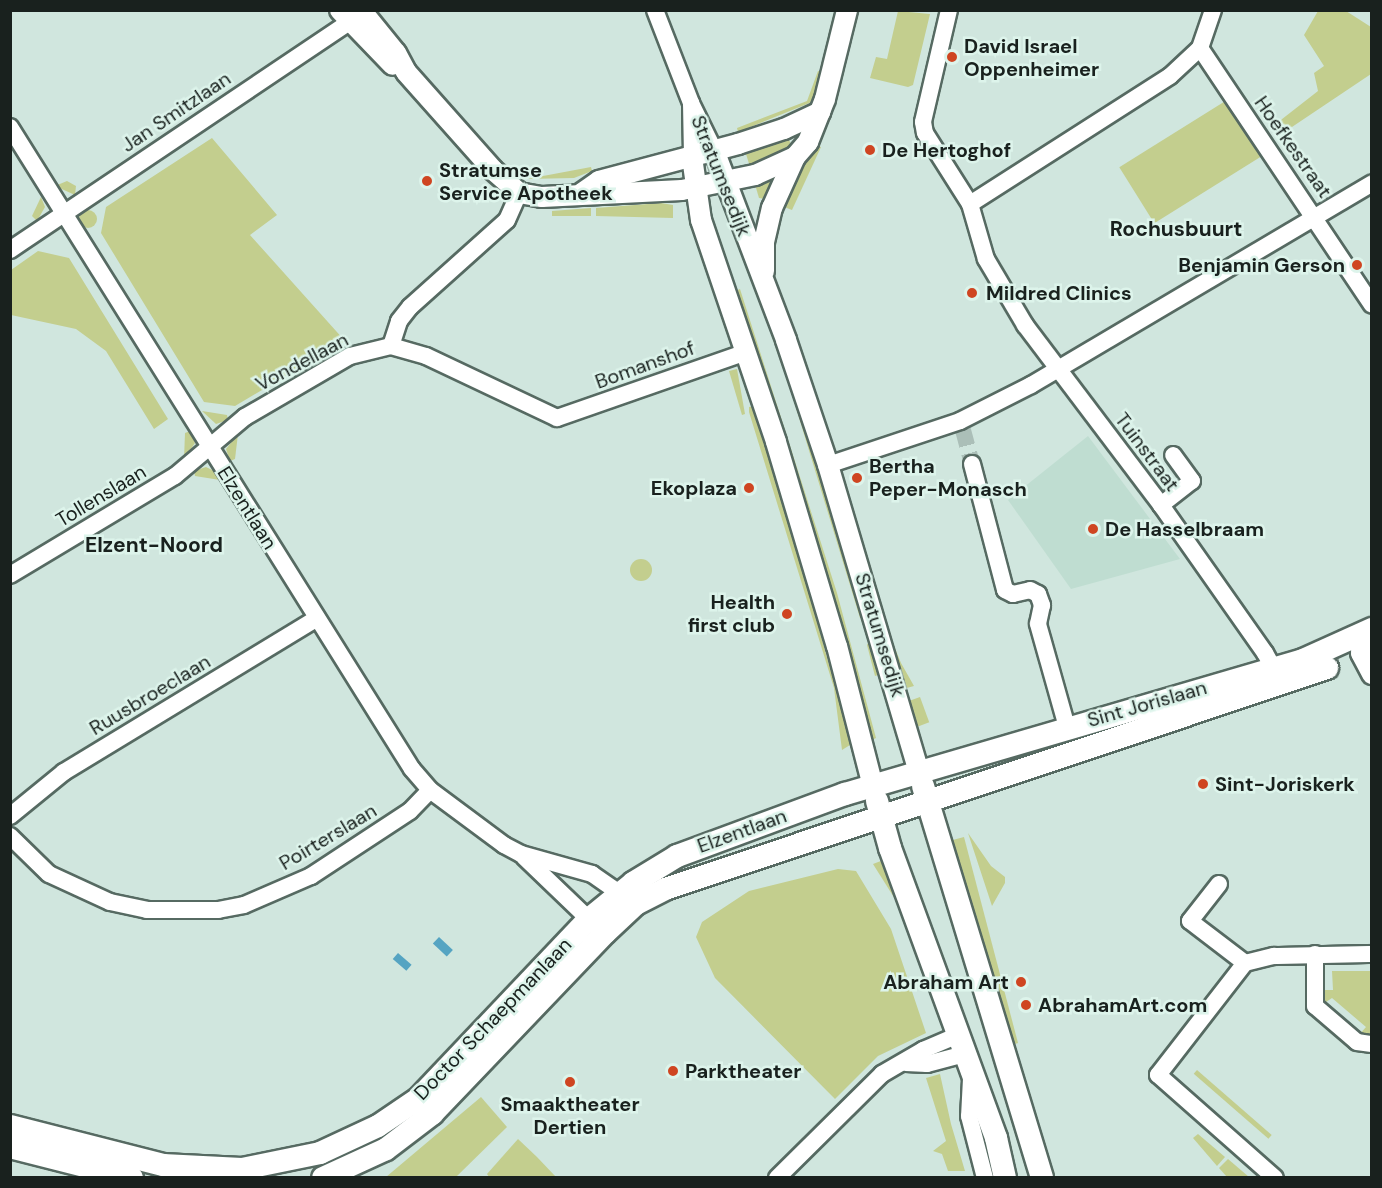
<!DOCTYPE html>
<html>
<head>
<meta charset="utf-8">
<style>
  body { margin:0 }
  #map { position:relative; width:1382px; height:1188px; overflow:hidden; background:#d0e6de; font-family:"DM Sans",sans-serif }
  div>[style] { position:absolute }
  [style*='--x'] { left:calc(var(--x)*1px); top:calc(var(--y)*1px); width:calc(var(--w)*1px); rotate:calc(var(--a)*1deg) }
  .built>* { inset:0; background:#bfddd1 }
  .green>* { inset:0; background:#c3ce8e; transform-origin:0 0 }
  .round { border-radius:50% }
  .water>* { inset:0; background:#55a4c2; transform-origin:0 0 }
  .minor-tunnel>* { height:16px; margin-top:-8px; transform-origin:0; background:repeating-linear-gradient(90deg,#abbfb8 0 16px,transparent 0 24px) }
  .roads { filter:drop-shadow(2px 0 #566a62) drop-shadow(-2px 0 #566a62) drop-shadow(0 2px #566a62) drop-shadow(0 -2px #566a62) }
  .minor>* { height:16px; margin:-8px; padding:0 8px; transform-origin:8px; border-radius:8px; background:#fff }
  .tertiary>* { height:20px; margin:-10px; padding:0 10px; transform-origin:10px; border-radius:10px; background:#fff }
  .secondary>* { height:22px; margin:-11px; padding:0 11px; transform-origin:11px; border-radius:11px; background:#fff }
  .dots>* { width:16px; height:16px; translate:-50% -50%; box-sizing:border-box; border:3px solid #ddf4eb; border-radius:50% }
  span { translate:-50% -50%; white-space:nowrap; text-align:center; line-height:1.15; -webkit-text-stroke:5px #ddf4eb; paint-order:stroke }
  .poi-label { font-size:20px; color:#19211e; font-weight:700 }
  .left { translate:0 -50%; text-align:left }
  .right { translate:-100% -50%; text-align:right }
  .street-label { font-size:20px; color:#19211e }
  .neighbourhood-label { font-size:21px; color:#19211e; font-weight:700 }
  .frame { position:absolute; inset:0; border:12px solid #19211e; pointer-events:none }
</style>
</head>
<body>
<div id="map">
  <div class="built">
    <div style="clip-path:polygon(1088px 436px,1180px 559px,1071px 589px,1008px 500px)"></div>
  </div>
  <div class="green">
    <div style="clip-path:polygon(898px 11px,930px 14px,913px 85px,908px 87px,870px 78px,876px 57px,887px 59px)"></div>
    <div style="clip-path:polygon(1318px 11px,1346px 11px,1371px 27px,1371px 74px,1283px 133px,1277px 123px,1318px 91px,1314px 73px,1324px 66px,1304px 35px)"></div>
    <div style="clip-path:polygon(818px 71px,825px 72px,812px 102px,738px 132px,737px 128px,807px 101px)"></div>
    <div style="left:1227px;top:100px;width:66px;height:127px;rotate:58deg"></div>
    <div style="clip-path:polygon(212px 138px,277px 215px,250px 235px,345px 341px,235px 406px,204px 402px,101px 233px,106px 207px)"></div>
    <div style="clip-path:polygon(788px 138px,792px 146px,782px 156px,751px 170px,746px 154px)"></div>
    <div style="clip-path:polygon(813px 145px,821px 147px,792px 210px,779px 205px,786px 186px)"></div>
    <div style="clip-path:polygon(591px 167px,592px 171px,574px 178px,527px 179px)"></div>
    <div style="clip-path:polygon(775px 176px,765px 199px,759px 198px,754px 181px)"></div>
    <div style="clip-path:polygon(67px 181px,76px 186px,75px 195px,55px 186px)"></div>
    <div style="clip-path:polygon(41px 197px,45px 207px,37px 221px,32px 216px)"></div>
    <div style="clip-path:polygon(661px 203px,673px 205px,673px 218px,596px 216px,596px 208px)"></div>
    <div style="clip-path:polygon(591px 208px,591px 216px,552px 216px,552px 211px)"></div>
    <div class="round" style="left:79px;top:210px;width:18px;height:18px"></div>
    <div style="clip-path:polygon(732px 220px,814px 441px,865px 607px,860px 618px,793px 398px)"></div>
    <div style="clip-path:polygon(38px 251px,69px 258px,168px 419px,154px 429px,106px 351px,76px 329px,11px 315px,11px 270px)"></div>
    <div style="clip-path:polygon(740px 289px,837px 593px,876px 738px,872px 740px,833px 593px,733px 292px)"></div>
    <div style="clip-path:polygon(737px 369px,745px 414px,742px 415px,729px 371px)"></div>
    <div style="clip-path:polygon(757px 405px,838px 697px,850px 745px,842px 750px,834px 688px,749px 412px,749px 407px)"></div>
    <div style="clip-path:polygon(202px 411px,227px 415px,228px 420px,216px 424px)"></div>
    <div style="clip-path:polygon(190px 431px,195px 443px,184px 459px,185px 433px)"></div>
    <div style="clip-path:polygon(238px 434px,235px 459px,230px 461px,226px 449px)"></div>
    <div style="clip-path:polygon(206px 467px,216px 472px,220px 480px,195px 476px,194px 471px)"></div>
    <div class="round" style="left:630px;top:559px;width:22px;height:22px"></div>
    <div style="clip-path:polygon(873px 634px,884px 673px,875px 676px,867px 645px)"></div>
    <div style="clip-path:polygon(892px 641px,901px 663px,914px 686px,903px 689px)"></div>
    <div style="left:920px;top:697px;width:27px;height:14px;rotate:70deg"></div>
    <div style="clip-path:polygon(968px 833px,991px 866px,1005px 877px,1005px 883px,992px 906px)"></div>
    <div style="clip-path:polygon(964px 837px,1018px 1043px,1009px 1046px,949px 841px)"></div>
    <div style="clip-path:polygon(886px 859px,900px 907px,873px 864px)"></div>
    <div style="clip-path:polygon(838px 869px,856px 871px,891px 929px,926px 1033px,878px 1056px,835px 1099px,715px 978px,696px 937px,702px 922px,749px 891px)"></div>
    <div style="clip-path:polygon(1332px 971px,1371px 971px,1371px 1037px,1359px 1035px,1366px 1027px,1332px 998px,1323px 1004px,1323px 990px,1333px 990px)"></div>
    <div style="left:1197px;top:1070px;width:99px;height:5px;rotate:41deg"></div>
    <div style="clip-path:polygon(940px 1074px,951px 1124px,965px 1171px,948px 1171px,942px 1154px,933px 1151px,946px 1141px,926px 1078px)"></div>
    <div style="clip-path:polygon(481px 1097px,507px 1127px,456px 1177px,386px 1177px)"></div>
    <div style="clip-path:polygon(1198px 1134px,1225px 1157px,1217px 1166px,1193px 1138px)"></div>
    <div style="clip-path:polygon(518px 1139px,537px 1157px,556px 1177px,489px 1177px,487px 1174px)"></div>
    <div style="clip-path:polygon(1228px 1159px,1249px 1177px,1227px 1177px,1219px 1168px)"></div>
  </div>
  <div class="water">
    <div style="left:439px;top:937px;width:19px;height:9px;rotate:43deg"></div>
    <div style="left:398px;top:953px;width:18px;height:8px;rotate:41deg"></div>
  </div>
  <div class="minor-tunnel">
    <div style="--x:963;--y:430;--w:35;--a:75"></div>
  </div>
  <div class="roads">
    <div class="minor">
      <div style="--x:655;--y:10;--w:100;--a:68.8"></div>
      <div style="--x:691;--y:103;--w:52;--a:63.9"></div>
      <div style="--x:949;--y:10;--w:115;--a:103.1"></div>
      <div style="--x:923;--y:122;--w:11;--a:80"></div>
      <div style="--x:925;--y:133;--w:84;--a:57.6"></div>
      <div style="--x:970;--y:204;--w:57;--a:73.8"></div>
      <div style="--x:986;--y:259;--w:77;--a:59.4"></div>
      <div style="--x:1025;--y:325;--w:226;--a:52.9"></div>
      <div style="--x:1161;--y:505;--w:181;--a:54.9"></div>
      <div style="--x:1265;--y:653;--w:29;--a:61"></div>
      <div style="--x:1213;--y:10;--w:40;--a:108.9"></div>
      <div style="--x:1200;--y:48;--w:309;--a:56.2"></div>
      <div style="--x:691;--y:103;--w:54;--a:88.9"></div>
      <div style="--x:10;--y:127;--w:757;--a:57.95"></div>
      <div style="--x:412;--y:769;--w:28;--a:49"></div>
      <div style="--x:430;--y:790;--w:92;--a:36.6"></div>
      <div style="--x:504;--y:845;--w:19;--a:28"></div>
      <div style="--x:521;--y:854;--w:74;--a:15.7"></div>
      <div style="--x:592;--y:874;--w:44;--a:34.8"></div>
      <div style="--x:970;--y:204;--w:237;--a:-32.6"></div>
      <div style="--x:1170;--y:76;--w:41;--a:-43"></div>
      <div style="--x:10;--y:250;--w:423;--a:-33.9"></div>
      <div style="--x:391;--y:346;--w:26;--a:-72"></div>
      <div style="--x:399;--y:321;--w:18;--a:-52"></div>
      <div style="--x:410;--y:307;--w:130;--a:-41.9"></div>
      <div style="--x:507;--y:220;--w:30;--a:-66"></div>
      <div style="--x:972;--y:464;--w:130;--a:75.3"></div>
      <div style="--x:1005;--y:590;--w:9;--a:27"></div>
      <div style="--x:1013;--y:594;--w:17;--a:-13"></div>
      <div style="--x:1030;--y:590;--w:9;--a:27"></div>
      <div style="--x:1038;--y:594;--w:12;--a:70"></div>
      <div style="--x:1042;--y:605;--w:19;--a:102"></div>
      <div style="--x:1038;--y:624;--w:107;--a:74.3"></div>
      <div style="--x:828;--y:465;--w:139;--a:-18.4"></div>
      <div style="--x:960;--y:421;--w:80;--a:-26.9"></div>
      <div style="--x:1031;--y:385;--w:396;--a:-30.6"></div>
      <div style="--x:1161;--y:505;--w:39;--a:-38"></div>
      <div style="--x:1192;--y:481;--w:32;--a:-126"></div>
      <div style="--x:10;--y:575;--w:192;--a:-31"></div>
      <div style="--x:175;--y:476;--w:92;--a:-40.1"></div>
      <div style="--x:245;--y:417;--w:121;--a:-30.2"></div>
      <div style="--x:350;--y:356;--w:42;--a:-13.7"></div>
      <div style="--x:391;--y:346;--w:36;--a:16"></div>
      <div style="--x:426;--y:356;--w:145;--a:25.3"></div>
      <div style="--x:557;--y:418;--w:201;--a:-19.2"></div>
      <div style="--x:10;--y:816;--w:70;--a:-39.2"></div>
      <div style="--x:64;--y:772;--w:296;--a:-31.3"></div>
      <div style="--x:10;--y:836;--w:54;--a:44.3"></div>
      <div style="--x:49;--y:874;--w:67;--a:24.7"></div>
      <div style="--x:110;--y:902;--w:38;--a:12"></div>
      <div style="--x:147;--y:910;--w:71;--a:0"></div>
      <div style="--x:218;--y:910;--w:26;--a:-11"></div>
      <div style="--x:244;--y:905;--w:73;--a:-23.4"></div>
      <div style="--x:311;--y:876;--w:118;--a:-33.3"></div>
      <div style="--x:410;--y:811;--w:29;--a:-46"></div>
      <div style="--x:524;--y:857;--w:100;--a:43.8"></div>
      <div style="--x:1219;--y:884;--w:47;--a:128.1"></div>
      <div style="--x:1190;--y:921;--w:69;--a:37.4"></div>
      <div style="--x:1315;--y:954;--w:52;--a:90"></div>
      <div style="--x:1315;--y:1006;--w:55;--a:40.6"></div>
      <div style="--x:1357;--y:1042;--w:15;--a:8"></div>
      <div style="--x:906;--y:1063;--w:21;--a:3"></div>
      <div style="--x:927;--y:1064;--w:39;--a:-15"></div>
      <div style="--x:971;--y:1079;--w:37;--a:93"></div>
      <div style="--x:969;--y:1116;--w:64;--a:75.5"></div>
      <div style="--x:777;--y:1178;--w:148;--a:-44.7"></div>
      <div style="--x:882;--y:1074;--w:48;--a:-30.3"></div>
      <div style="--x:923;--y:1050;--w:38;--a:-23"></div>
      <div style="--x:1275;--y:1178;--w:156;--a:-138.6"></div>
      <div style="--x:1158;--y:1075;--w:142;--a:-52.2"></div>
      <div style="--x:1245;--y:963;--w:30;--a:-14"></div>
      <div style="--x:1274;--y:956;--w:98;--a:-1.2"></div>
    </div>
    <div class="tertiary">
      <div style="--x:340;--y:10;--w:76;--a:46.1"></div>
      <div style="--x:361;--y:10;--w:55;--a:50.9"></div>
      <div style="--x:396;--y:53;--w:21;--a:62"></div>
      <div style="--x:406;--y:72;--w:131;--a:48.4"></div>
      <div style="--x:493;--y:170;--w:35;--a:41"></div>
      <div style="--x:519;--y:193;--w:23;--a:10"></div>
      <div style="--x:542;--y:197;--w:140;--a:-2.9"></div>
      <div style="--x:682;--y:190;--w:75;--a:-11.6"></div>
      <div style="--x:755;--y:175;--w:44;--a:-24.2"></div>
      <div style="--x:714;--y:150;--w:203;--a:69.2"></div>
      <div style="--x:786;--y:340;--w:132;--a:71.4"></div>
      <div style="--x:828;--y:465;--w:321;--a:73.5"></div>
      <div style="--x:692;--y:157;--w:64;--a:81.9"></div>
      <div style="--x:701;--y:220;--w:234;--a:71.3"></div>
      <div style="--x:776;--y:442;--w:213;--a:73.4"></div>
      <div style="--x:837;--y:646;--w:145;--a:75.6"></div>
      <div style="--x:582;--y:193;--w:21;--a:-35"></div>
      <div style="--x:599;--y:181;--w:144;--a:-14.9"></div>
      <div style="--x:738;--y:144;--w:48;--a:-18.1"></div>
      <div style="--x:784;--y:129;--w:40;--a:-25"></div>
      <div style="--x:764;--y:271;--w:29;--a:-90"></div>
      <div style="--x:764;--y:242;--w:35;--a:-77"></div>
      <div style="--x:772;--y:208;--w:56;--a:-65.7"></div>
      <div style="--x:795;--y:157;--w:20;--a:-49"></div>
      <div style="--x:808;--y:142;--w:46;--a:-68.4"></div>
      <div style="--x:825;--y:99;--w:92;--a:-76.1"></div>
      <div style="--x:1372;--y:641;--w:11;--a:-146"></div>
      <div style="--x:1363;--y:635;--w:18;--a:96"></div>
      <div style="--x:1361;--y:653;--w:24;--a:62"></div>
    </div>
    <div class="secondary">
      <div style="--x:923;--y:786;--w:410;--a:73.1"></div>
      <div style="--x:877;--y:801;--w:49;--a:74.5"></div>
      <div style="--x:890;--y:848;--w:309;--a:69.9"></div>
      <div style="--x:996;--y:1138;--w:41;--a:77.3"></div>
      <div style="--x:10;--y:1126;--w:158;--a:14.3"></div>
      <div style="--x:163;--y:1165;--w:79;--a:2.9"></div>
      <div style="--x:242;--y:1169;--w:80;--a:-11.6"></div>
      <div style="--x:320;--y:1153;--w:64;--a:-25"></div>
      <div style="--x:378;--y:1126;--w:48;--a:-34"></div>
      <div style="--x:418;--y:1099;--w:248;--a:-46.5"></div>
      <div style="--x:589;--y:919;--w:57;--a:-39.3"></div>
      <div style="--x:633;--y:883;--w:52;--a:-31.5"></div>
      <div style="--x:677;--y:856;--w:179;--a:-20.3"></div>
      <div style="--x:845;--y:794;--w:477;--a:-16.3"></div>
      <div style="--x:1303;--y:660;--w:76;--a:-24.2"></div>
      <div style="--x:10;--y:1147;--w:126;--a:14.3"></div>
      <div style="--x:323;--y:1178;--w:69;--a:-24.7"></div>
      <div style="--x:386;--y:1149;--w:58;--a:-37.3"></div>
      <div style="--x:432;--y:1114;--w:250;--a:-46.3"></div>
      <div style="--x:605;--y:933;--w:42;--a:-43.1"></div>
      <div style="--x:636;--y:904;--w:33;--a:-27"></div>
      <div style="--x:665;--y:889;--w:698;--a:-18.46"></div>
    </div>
  </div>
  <div class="dots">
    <div style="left:952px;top:57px;background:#cf4521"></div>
    <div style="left:870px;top:150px;background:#cf4521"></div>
    <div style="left:427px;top:181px;background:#cf4521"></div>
    <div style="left:1357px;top:265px;background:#cf4521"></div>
    <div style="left:972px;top:293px;background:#cf4521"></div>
    <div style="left:857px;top:478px;background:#cf4521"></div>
    <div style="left:749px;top:488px;background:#cf4521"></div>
    <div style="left:1093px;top:529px;background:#cf4521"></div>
    <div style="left:787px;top:614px;background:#cf4521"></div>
    <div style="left:1203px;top:784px;background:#cf4521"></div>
    <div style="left:1021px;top:982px;background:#cf4521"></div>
    <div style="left:1026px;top:1005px;background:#cf4521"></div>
    <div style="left:673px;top:1071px;background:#cf4521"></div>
    <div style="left:570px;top:1082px;background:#cf4521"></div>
  </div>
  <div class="poi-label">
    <span class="left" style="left:964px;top:58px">David Israel<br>Oppenheimer</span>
    <span class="left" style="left:882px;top:150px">De Hertoghof</span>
    <span class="left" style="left:439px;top:182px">Stratumse<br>Service Apotheek</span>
    <span class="right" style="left:1345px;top:265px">Benjamin Gerson</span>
    <span class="left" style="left:986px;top:293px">Mildred Clinics</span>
    <span class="left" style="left:869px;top:478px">Bertha<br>Peper-Monasch</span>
    <span class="right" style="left:737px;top:488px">Ekoplaza</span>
    <span class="left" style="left:1105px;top:529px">De Hasselbraam</span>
    <span class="right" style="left:775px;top:614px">Health<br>first club</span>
    <span class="left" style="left:1215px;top:784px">Sint-Joriskerk</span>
    <span class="right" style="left:1009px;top:982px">Abraham Art</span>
    <span class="left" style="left:1038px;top:1005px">AbrahamArt.com</span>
    <span class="left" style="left:685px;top:1071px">Parktheater</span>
    <span style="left:570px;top:1116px">Smaaktheater<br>Dertien</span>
  </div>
  <div class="street-label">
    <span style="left:176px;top:112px;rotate:-34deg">Jan Smitzlaan</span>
    <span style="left:1293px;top:147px;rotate:55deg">Hoefkestraat</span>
    <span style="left:721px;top:176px;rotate:68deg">Stratumsedijk</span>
    <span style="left:302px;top:362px;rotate:-28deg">Vondellaan</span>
    <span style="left:645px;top:365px;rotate:-20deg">Bomanshof</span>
    <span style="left:1147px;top:452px;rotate:53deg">Tuinstraat</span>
    <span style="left:101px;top:496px;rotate:-31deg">Tollenslaan</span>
    <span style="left:247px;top:508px;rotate:58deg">Elzentlaan</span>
    <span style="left:880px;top:635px;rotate:73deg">Stratumsedijk</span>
    <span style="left:150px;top:695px;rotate:-31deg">Ruusbroeclaan</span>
    <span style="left:1147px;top:704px;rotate:-16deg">Sint Jorislaan</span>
    <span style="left:742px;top:831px;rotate:-20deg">Elzentlaan</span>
    <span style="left:328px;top:837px;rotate:-31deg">Poirterslaan</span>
    <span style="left:493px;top:1019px;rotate:-46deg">Doctor Schaepmanlaan</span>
  </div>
  <div class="neighbourhood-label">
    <span style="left:1176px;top:229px">Rochusbuurt</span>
    <span style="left:154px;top:545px">Elzent-Noord</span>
  </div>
  <div class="frame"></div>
</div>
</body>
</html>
